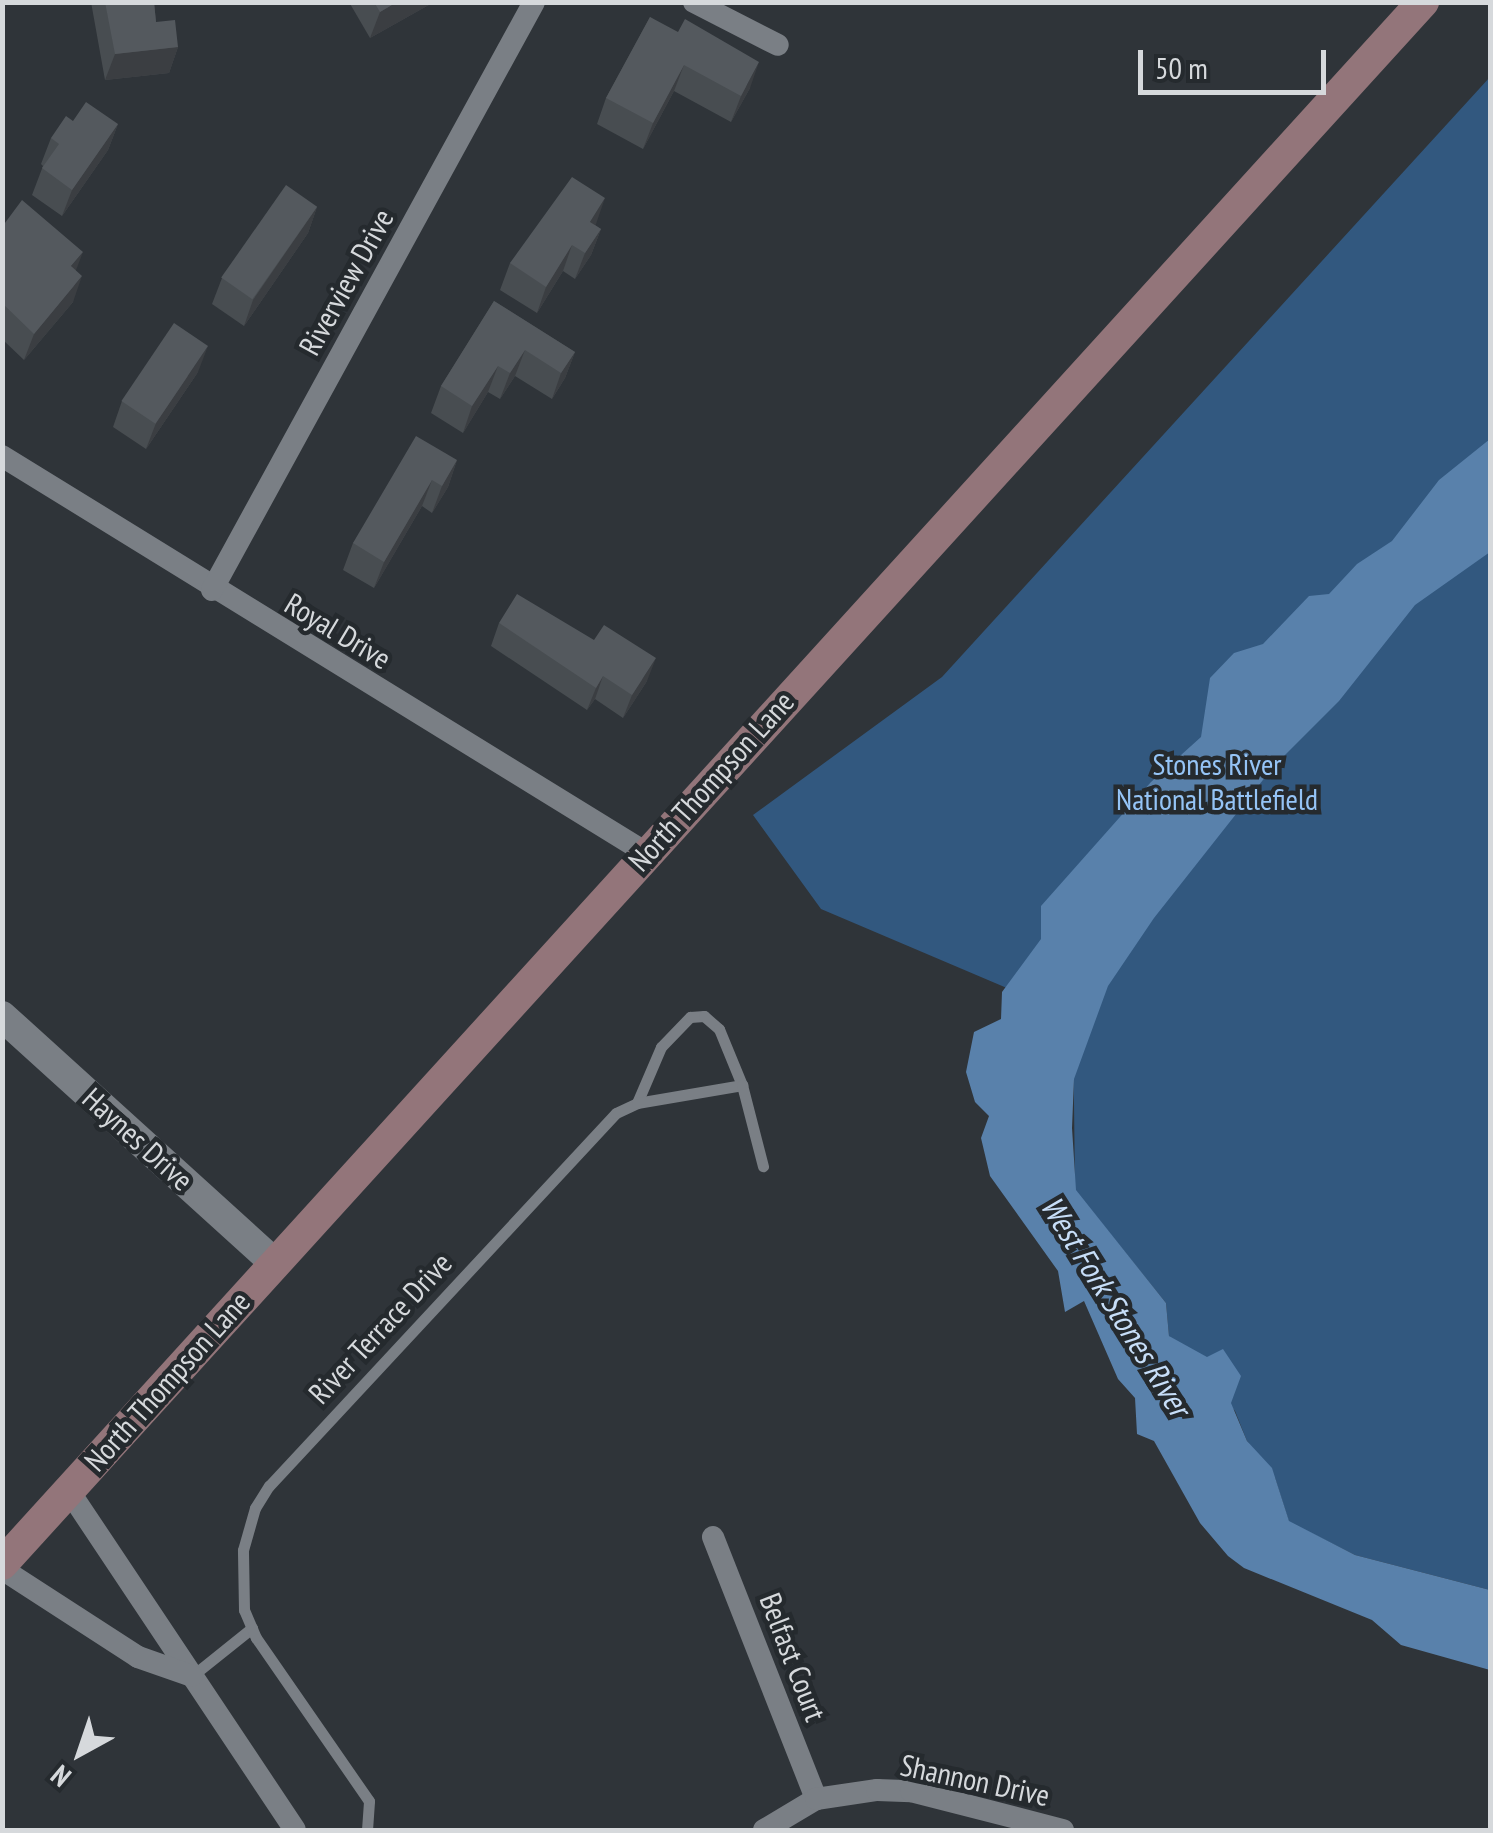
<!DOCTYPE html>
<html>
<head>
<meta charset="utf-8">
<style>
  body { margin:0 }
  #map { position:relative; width:1493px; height:1833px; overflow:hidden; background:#2f3439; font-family:"PT Sans Narrow",sans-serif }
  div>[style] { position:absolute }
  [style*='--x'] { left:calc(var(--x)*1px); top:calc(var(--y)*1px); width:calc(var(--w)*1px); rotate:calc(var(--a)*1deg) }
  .green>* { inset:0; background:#32587f }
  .water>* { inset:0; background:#5981ab }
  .service>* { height:11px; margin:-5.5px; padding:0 5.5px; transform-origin:5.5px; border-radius:5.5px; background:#7a7f85 }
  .minor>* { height:22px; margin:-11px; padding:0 11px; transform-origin:11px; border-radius:11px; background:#7a7f85 }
  .tertiary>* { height:30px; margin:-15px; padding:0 15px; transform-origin:15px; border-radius:15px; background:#7a7f85 }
  .secondary>* { height:32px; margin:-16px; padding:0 16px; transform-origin:16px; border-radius:16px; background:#93757a }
  .wall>* { inset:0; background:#484d51 }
  .shaded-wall>* { inset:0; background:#3b3e42 }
  .building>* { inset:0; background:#54595e; transform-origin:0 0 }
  span { translate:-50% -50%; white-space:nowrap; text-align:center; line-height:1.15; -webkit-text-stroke:9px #252a2e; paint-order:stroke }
  .street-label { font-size:30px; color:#d6d9dc }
  .park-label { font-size:30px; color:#95c4f6 }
  .water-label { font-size:32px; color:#c7def8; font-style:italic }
  .frame { position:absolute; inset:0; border:5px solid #d6d9dc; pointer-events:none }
  .north { position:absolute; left:30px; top:1703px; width:100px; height:100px; -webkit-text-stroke:8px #252a2e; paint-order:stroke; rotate:220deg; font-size:28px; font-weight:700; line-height:40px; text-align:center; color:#d6d9dc }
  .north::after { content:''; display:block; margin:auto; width:35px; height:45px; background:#d6d9dc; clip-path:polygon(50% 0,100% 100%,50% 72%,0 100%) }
  .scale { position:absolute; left:1138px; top:50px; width:188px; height:45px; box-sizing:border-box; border:5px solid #d6d9dc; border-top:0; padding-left:12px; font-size:30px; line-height:35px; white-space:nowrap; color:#d6d9dc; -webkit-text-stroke:8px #252a2e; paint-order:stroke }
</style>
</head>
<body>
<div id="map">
  <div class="green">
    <div style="clip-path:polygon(1490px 77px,1490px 1590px,1355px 1555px,1289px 1522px,1275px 1478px,1247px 1441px,1235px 1411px,1169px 1336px,1166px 1303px,1075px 1190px,1073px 1016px,821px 909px,753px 815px,942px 677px)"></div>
  </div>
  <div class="water">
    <div style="clip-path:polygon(1490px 439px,1490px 552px,1415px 605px,1339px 701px,1274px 766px,1154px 918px,1108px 986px,1074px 1079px,1072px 1128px,1076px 1190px,1166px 1303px,1169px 1336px,1207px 1357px,1223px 1349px,1241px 1376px,1231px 1403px,1247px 1441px,1272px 1468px,1289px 1521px,1355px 1555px,1490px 1590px,1490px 1670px,1401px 1645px,1372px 1620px,1244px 1568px,1228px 1556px,1200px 1523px,1154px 1441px,1137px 1434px,1135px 1398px,1118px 1379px,1084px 1301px,1065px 1312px,1058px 1271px,990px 1176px,981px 1138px,989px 1116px,975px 1102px,966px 1072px,974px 1032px,1001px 1019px,1002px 992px,1041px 939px,1041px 906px,1151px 782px,1201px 737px,1210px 678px,1234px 653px,1263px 644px,1309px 596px,1329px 594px,1357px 564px,1392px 541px,1439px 480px)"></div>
  </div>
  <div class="service">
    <div style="--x:637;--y:1103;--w:61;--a:-66.8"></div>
    <div style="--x:661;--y:1047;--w:42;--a:-46"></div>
    <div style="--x:690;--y:1017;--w:14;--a:-4"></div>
    <div style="--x:704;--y:1016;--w:20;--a:41"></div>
    <div style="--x:719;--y:1029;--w:61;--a:67.7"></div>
    <div style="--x:192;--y:1676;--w:77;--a:-38.7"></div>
    <div style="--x:367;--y:1830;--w:29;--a:-86"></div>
    <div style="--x:369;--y:1801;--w:198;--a:-124.7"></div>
    <div style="--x:256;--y:1638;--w:30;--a:-113"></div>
    <div style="--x:244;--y:1610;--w:60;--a:-91"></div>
    <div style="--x:243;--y:1550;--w:44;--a:-74.1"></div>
    <div style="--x:255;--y:1508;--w:26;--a:-58"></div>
    <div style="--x:269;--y:1486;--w:509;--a:-47.07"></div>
    <div style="--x:616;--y:1113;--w:23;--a:-25"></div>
    <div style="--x:637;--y:1103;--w:107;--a:-9.7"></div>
    <div style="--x:742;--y:1085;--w:84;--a:75.5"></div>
  </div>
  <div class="minor">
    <div style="--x:694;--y:2;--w:94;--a:27.1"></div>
    <div style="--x:2;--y:456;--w:757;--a:31.65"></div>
    <div style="--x:212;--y:590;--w:670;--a:-61.29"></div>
    <div style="--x:69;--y:1491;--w:407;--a:56.3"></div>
    <div style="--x:713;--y:1537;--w:282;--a:68.5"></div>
    <div style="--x:2;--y:1569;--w:162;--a:32.9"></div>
    <div style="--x:138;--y:1657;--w:57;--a:19.4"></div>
    <div style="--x:764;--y:1830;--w:61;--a:-30.8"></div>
    <div style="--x:816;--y:1799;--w:62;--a:-8.4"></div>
    <div style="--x:877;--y:1790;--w:34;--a:2"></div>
    <div style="--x:911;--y:1791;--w:157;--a:14.4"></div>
  </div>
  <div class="tertiary">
    <div style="--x:2;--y:1016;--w:366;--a:42.2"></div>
  </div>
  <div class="secondary">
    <div style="--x:2;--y:1564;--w:2112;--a:-47.71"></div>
  </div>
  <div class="wall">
    <div style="clip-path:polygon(91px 2px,154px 2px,156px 22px,178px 47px,169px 73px,105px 80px)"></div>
    <div style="clip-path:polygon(349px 2px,434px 2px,370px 38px)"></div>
    <div style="clip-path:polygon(650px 17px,750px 88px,731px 122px,674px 91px,643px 149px,597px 124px,606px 98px)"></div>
    <div style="clip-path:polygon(118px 124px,108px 150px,62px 216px,32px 195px,43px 166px,41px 164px,51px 138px)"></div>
    <div style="clip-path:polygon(317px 207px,308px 233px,244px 326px,212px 304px,222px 278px)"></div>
    <div style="clip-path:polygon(595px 225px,601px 229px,591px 255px,575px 279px,563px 271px,537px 313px,500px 290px,510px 263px)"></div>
    <div style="clip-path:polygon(2px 227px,76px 270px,73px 302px,24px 360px,2px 339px)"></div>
    <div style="clip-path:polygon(494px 301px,575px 352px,565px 378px,552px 399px,515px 376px,500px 399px,488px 392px,463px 433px,431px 413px,441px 386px)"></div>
    <div style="clip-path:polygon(198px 372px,146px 449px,113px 427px,122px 401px)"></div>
    <div style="clip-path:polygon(457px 460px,448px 487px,432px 513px,422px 506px,374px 588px,343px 570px,353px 543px)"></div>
    <div style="clip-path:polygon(499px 623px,647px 681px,623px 718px,595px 699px,587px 710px,491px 646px)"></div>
  </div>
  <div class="shaded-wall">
    <div style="clip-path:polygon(397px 2px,434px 2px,370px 38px,380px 12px)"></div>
    <div style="clip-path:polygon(178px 47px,169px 73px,105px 80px,115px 54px)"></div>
    <div style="clip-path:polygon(759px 62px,750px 88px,731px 122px,741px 96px)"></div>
    <div style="clip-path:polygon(684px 65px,674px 91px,643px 149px,653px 123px)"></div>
    <div style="clip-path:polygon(118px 124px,108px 150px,62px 216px,72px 190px)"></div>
    <div style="clip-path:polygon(605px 198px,596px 224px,580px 248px,590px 222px)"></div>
    <div style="clip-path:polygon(317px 207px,308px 233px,244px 326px,253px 300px)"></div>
    <div style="clip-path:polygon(601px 229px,591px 255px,575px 279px,585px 253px)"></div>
    <div style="clip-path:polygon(572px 245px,563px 271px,537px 313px,546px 287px)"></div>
    <div style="clip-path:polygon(83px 252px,73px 278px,71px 266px)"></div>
    <div style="clip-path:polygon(82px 276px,73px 302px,24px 360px,34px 334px)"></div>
    <div style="clip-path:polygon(208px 346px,198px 372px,146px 449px,156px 423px)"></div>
    <div style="clip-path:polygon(525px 350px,515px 376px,500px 399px,510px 373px)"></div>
    <div style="clip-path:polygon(575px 352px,565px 378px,552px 399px,561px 373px)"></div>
    <div style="clip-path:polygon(498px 366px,488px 392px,463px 433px,472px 406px)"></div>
    <div style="clip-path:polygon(457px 460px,448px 487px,432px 513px,442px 486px)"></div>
    <div style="clip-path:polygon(432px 480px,422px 506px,374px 588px,384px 562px)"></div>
    <div style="clip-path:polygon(656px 658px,647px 681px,623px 718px,632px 695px)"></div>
    <div style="clip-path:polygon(603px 676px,595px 699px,587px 710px,596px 688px)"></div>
  </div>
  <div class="building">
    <div style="clip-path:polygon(105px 2px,154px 2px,156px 22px,175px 20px,178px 47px,115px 54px)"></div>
    <div style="clip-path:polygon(374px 2px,397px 2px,380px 12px)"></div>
    <div style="clip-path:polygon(650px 17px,678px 32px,685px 19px,759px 62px,741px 96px,684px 65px,653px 123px,606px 98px)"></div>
    <div style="clip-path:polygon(86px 102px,118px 124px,72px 190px,42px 168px,59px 144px,51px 138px,66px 116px,73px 121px)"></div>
    <div style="clip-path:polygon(572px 177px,605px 198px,590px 222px,601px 229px,585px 253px,572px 245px,546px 287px,510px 263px)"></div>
    <div style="left:286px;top:185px;width:38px;height:113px;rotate:35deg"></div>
    <div style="clip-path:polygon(22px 200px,83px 252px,71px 266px,82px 276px,34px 334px,2px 303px,2px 227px)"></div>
    <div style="clip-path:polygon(494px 301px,575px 352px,561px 373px,525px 350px,510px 373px,498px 366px,472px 406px,441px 386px)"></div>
    <div style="left:174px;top:323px;width:41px;height:94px;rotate:34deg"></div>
    <div style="clip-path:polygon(416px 436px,457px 460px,442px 486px,432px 480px,384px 562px,353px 543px)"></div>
    <div style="clip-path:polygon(517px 594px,594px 640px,604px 625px,656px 658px,632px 695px,603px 676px,596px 688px,499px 623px)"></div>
  </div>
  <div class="street-label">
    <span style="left:346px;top:282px;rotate:-61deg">Riverview Drive</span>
    <span style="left:338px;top:631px;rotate:31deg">Royal Drive</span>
    <span style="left:711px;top:781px;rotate:-48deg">North Thompson Lane</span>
    <span style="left:138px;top:1139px;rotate:42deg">Haynes Drive</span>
    <span style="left:380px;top:1328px;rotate:-47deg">River Terrace Drive</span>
    <span style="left:167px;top:1381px;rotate:-48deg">North Thompson Lane</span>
    <span style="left:793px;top:1657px;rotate:69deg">Belfast Court</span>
    <span style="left:975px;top:1780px;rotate:12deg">Shannon Drive</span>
  </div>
  <div class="park-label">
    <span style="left:1217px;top:781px">Stones River<br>National Battlefield</span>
  </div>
  <div class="water-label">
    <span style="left:1116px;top:1306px;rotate:58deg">West Fork Stones River</span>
  </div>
  <div class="frame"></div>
  <div class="north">N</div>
  <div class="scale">50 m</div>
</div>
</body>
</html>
